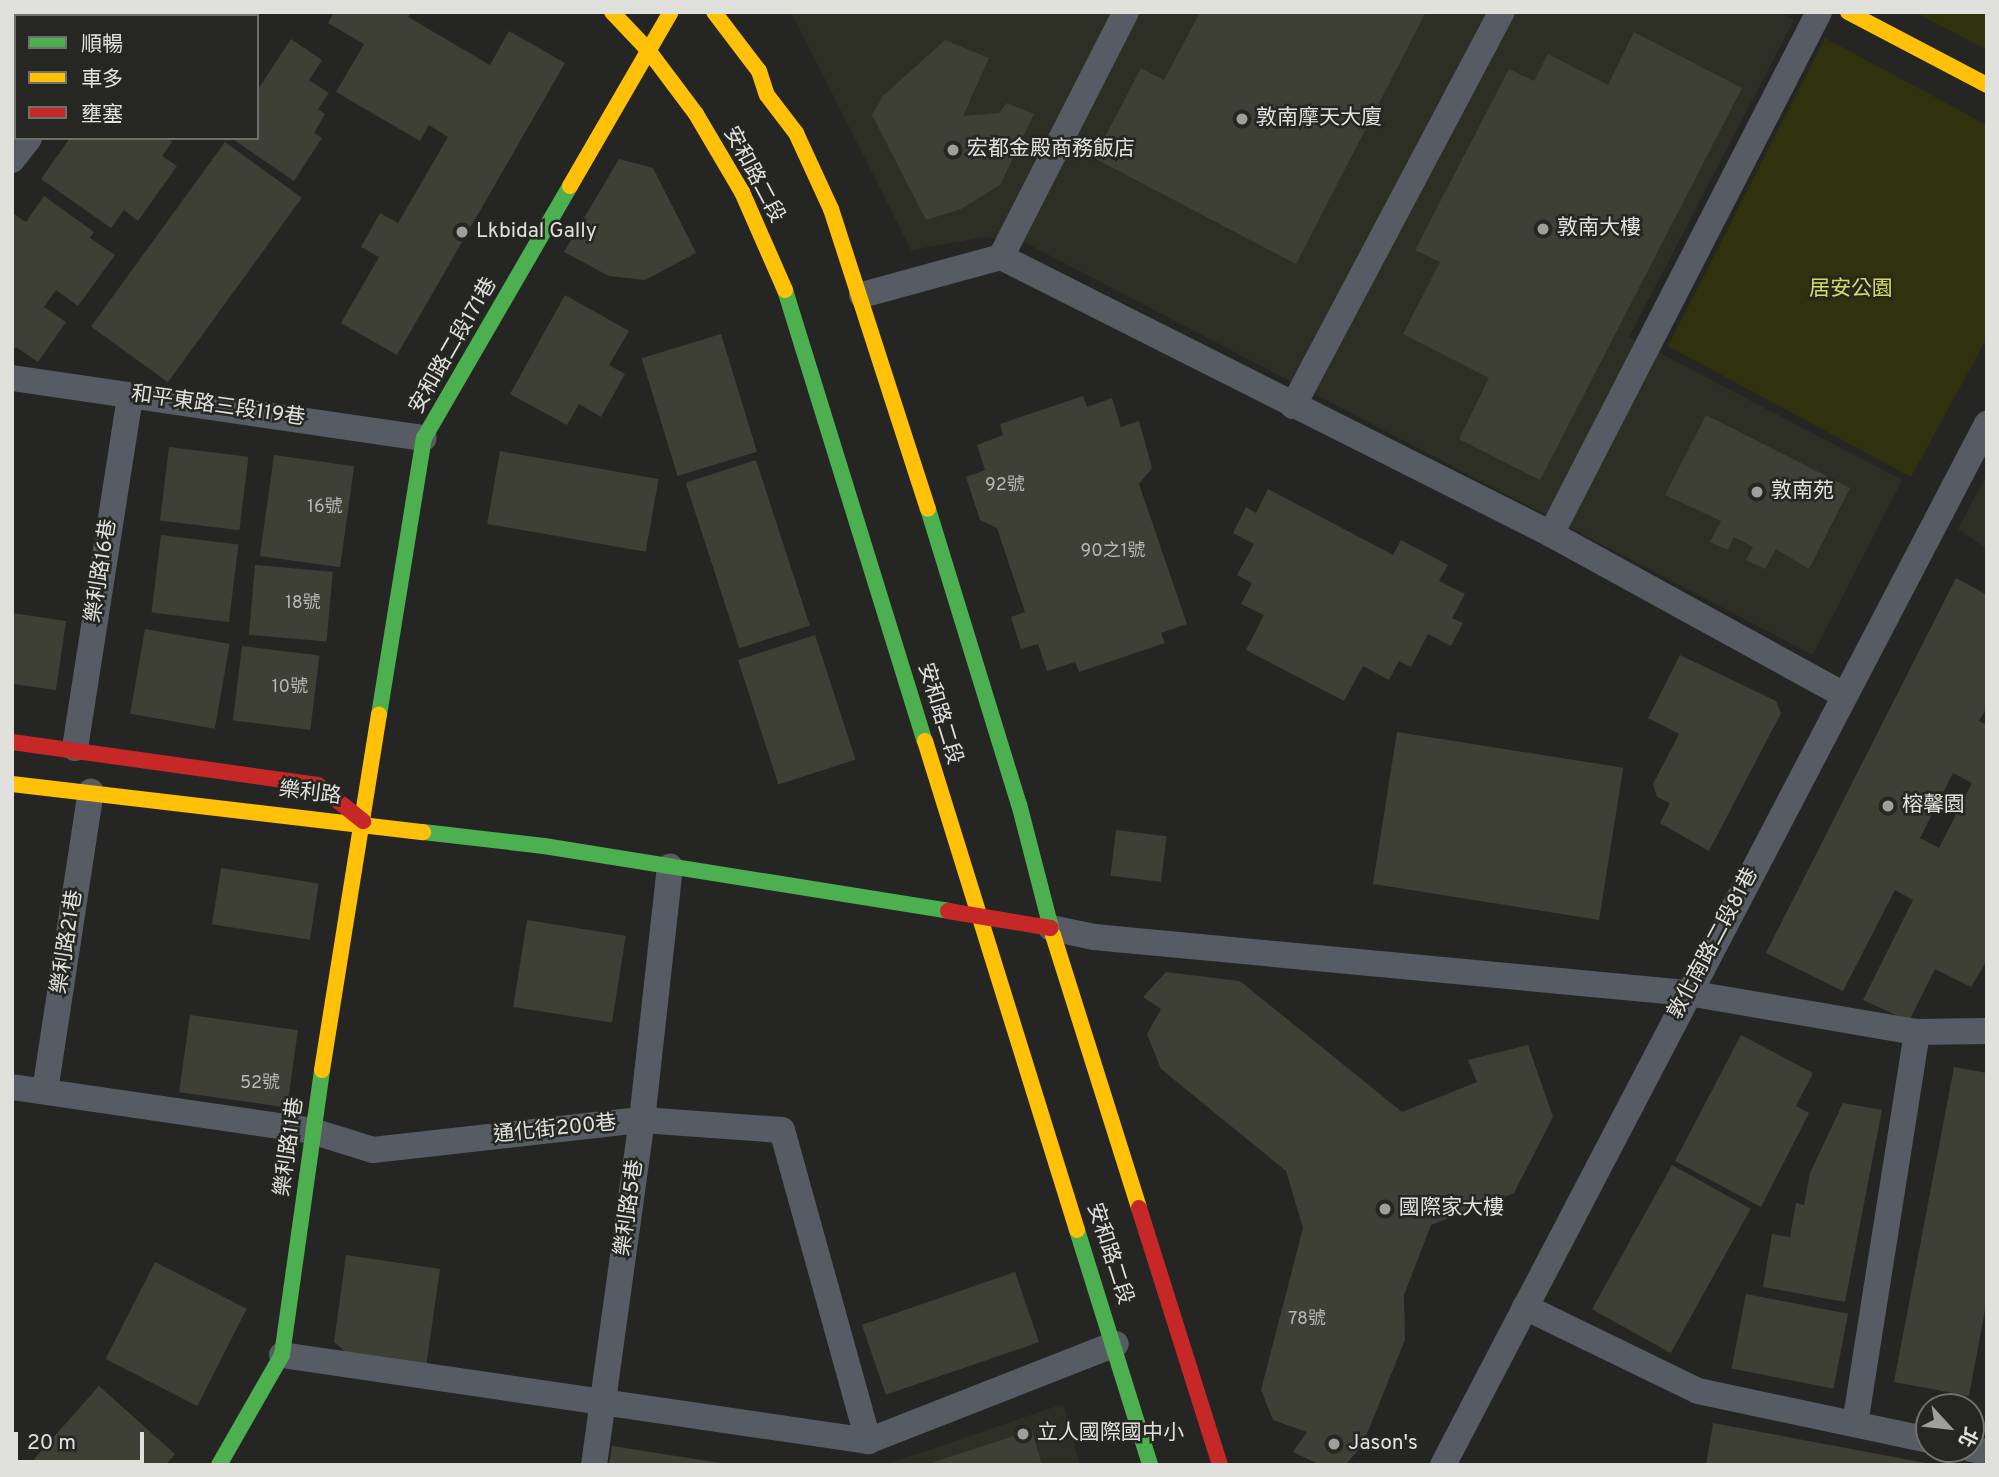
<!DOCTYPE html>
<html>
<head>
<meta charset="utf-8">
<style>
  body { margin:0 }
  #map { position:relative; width:1999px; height:1477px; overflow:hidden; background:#252623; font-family:Overpass,"Noto Sans TC",sans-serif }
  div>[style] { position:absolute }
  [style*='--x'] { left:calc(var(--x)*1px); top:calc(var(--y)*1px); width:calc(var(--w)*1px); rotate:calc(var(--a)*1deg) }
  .built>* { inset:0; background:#2d2f24 }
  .green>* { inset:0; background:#30320d }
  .building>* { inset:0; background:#3e3f35; transform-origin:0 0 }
  .lane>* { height:26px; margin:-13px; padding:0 13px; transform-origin:13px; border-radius:13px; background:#575c64 }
  .fast>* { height:16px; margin:-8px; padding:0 8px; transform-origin:8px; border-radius:8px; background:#4caf50 }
  .slow>* { height:16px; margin:-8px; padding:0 8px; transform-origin:8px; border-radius:8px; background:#ffc107 }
  .jam>* { height:16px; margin:-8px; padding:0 8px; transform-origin:8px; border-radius:8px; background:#c62828 }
  .dots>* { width:19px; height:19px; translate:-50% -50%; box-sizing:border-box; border:4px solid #262722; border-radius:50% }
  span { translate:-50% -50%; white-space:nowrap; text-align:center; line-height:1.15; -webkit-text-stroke:5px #262722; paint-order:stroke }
  .number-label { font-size:18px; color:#b8b8b3 }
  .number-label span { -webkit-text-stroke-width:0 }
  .poi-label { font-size:21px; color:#e0e0dd }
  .left { translate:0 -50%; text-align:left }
  .street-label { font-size:21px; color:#e0e0dd }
  .park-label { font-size:21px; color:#d4de5d }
  .frame { position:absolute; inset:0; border:14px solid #e0e0dd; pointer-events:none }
  .legend { position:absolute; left:14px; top:14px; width:245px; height:126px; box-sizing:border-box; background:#262722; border:2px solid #70716d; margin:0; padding:9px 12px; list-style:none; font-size:21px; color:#e0e0dd }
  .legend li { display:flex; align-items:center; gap:14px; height:35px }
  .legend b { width:35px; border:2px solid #70716d }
  .north { position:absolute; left:1915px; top:1393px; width:70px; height:70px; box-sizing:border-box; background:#262722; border:2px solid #70716d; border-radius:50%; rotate:117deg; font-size:19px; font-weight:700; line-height:28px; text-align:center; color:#e0e0dd }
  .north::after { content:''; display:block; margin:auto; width:24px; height:32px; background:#9f9f9c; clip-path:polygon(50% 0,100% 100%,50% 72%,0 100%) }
  .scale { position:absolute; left:14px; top:1432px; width:130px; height:32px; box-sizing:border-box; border:4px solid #e0e0dd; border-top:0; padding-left:9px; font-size:21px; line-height:24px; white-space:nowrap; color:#e0e0dd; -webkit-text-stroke:5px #262722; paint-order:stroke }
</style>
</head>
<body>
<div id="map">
  <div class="built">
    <div style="clip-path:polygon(791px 12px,1778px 12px,1794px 20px,1629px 337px,1902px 480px,1813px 655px,1026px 243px,985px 237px,911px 250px)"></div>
    <div style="clip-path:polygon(1987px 474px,1987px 549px,1958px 529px)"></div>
    <div style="clip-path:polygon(1063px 1404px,1080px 1465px,885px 1465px)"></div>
  </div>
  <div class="green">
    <div style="clip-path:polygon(1915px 12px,1987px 12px,1987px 50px)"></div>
    <div style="clip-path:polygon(1825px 38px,1987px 125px,1987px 338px,1911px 477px,1668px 346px)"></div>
  </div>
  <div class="building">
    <div style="left:153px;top:12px;width:89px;height:5px"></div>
    <div style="clip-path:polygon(334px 12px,411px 12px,408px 17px,490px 65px,509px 31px,565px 63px,397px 355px,341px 323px,379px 257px,361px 247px,380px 213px,398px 223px,448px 137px,429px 125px,420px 141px,336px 92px,364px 44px,328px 23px)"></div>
    <div style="clip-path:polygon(1200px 12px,1426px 12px,1296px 264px,1094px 158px,1141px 68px,1164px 80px)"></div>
    <div style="clip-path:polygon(1634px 32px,1742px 88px,1540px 480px,1459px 439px,1489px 378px,1403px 334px,1440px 262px,1415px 250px,1509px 69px,1534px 81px,1548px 54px,1608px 85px)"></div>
    <div style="clip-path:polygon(291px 39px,322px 60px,309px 80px,329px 93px,318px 109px,325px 114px,314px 133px,322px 138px,294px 181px,231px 138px,257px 138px,257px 91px)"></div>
    <div style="clip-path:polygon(945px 40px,989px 58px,963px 116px,999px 113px,1007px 103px,1034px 114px,1000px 185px,961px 209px,926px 220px,872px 115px,883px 96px)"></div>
    <div style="clip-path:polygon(70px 138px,167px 138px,172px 142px,162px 156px,177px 166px,138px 221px,124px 210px,111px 228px,41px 179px)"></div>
    <div style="left:225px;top:142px;width:95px;height:228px;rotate:36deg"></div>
    <div style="clip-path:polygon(619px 159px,653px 168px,696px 253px,645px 280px,609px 276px,564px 252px)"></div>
    <div style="clip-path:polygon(44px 196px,94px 232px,90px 238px,115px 255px,78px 306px,56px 290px,51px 297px,44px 307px,66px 322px,38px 362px,16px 347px,12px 352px,12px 213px,26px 222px)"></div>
    <div style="clip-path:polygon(565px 295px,629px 331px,609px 365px,625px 374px,601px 417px,579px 404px,567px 425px,510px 394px)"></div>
    <div style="left:721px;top:334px;width:123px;height:83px;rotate:73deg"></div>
    <div style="clip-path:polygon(1083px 396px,1087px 407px,1112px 398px,1121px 427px,1139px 421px,1152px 468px,1139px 484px,1187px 624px,1161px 633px,1165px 643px,1079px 672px,1075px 662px,1047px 671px,1038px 644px,1021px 649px,1011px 617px,1025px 612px,997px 528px,980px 520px,966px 477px,985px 470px,977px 445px,1003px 435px,1000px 424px)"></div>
    <div style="clip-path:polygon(1706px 415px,1850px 488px,1809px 569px,1776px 549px,1765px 569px,1746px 560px,1753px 547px,1734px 537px,1728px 550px,1710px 542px,1721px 521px,1665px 495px)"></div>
    <div style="left:169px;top:447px;width:80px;height:74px;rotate:7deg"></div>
    <div style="left:500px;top:451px;width:161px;height:74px;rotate:10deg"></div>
    <div style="left:274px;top:455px;width:81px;height:102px;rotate:8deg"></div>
    <div style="left:756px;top:460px;width:174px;height:74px;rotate:72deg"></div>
    <div style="clip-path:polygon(1268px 489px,1393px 555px,1401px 540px,1448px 565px,1439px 581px,1465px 594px,1452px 618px,1463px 623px,1451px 646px,1428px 634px,1411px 667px,1399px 661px,1389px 680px,1363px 666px,1344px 701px,1246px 650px,1264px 615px,1241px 604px,1252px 583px,1237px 575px,1254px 544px,1233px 533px,1246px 507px,1256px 513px)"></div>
    <div style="left:161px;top:535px;width:78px;height:78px;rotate:7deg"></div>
    <div style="left:255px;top:565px;width:78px;height:70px;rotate:5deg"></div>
    <div style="clip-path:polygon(evenodd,1956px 578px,1987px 595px,1987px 707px,1979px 721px,1987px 725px,1987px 960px,1971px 987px,1935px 969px,1909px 1021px,1863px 1000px,1913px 900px,1895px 890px,1843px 991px,1766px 953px,1956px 578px,1953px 773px,1972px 783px,1939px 848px,1920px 838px,1953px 773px)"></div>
    <div style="clip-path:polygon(12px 613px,66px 621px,56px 690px,12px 684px)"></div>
    <div style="left:145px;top:629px;width:86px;height:86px;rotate:10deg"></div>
    <div style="left:815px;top:635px;width:131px;height:81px;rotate:72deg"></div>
    <div style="left:242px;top:646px;width:78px;height:75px;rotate:7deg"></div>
    <div style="clip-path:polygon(1680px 655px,1776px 701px,1781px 713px,1709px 851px,1660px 823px,1670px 803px,1657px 797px,1653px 784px,1679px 734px,1648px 718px)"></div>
    <div style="left:1397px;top:732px;width:229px;height:154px;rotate:9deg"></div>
    <div style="left:1116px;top:830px;width:51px;height:46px;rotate:7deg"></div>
    <div style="left:221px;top:868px;width:99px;height:57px;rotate:9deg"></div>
    <div style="left:527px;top:920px;width:100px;height:88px;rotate:9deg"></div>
    <div style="clip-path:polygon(1166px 972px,1240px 981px,1402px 1112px,1477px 1082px,1468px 1060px,1528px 1045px,1553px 1117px,1514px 1193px,1431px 1225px,1404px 1295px,1405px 1340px,1362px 1446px,1345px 1465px,1320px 1465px,1293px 1452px,1307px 1432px,1273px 1420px,1261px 1390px,1303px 1228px,1286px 1171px,1161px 1069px,1147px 1034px,1161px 1009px,1143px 997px)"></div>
    <div style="left:190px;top:1015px;width:109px;height:78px;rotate:8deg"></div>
    <div style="clip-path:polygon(1741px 1035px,1813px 1073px,1796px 1106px,1809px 1113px,1761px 1207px,1675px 1161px)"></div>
    <div style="clip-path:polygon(1954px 1067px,1987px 1073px,1987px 1299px,1969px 1396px,1894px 1382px)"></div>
    <div style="clip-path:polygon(1843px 1103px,1882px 1110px,1845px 1302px,1763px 1287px,1772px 1234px,1790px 1237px,1796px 1203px,1804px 1205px,1810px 1173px)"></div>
    <div style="left:1672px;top:1165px;width:90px;height:165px;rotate:29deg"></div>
    <div style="clip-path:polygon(346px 1255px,440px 1269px,426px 1367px,350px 1356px,334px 1342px)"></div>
    <div style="left:155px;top:1262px;width:103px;height:109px;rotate:27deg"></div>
    <div style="left:1015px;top:1272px;width:74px;height:162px;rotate:71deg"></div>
    <div style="left:1746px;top:1294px;width:104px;height:76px;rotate:11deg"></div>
    <div style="clip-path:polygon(99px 1386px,175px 1454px,166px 1465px,40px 1465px,34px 1459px)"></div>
    <div style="clip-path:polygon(1713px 1423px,1926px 1463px,1926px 1465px,1706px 1465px)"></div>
    <div style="clip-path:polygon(1032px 1430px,1042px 1465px,928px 1465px,928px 1464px)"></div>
    <div style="clip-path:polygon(612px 1446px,721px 1463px,721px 1465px,609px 1465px)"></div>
  </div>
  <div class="lane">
    <div style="--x:116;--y:16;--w:4;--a:-63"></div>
    <div style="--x:12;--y:160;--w:28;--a:-52"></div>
    <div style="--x:1001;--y:257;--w:275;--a:-63"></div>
    <div style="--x:862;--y:295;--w:144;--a:-15.3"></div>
    <div style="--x:1001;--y:257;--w:616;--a:26.73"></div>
    <div style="--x:1551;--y:534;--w:334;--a:28.8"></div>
    <div style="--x:12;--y:378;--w:416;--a:8.3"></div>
    <div style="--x:1293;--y:406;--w:446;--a:-62.1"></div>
    <div style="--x:1551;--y:534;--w:587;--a:-62.82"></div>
    <div style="--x:75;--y:748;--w:357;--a:-81.1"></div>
    <div style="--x:1051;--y:928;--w:44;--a:11.8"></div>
    <div style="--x:1094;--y:937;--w:597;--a:5.39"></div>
    <div style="--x:1688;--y:993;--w:232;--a:9.7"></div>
    <div style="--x:1917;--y:1032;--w:70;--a:-0.8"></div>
    <div style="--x:12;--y:1087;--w:303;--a:8.3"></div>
    <div style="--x:312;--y:1131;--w:64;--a:17.3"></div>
    <div style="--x:373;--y:1150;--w:271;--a:-6.4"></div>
    <div style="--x:642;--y:1120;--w:140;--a:4.1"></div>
    <div style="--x:782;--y:1130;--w:323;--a:74.5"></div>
    <div style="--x:45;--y:1091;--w:303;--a:-81.3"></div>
    <div style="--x:1525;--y:1307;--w:192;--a:25.9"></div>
    <div style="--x:1698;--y:1391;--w:236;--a:12"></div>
    <div style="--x:282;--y:1355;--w:592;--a:8.35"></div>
    <div style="--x:868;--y:1441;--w:266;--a:-21.4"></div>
    <div style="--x:1855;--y:1424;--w:397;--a:-81"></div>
    <div style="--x:1971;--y:1449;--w:16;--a:11"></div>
    <div style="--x:594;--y:1465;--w:348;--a:-82.1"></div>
    <div style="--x:642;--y:1120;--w:255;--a:-83.7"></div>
    <div style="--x:1443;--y:1465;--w:1175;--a:-62.41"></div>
  </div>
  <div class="fast">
    <div style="--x:785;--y:290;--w:472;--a:72.8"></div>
    <div style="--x:928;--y:509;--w:309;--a:72.9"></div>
    <div style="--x:1019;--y:804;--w:135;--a:75.5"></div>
    <div style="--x:379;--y:715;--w:281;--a:-80.8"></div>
    <div style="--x:424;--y:438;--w:291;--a:-59.9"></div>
    <div style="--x:423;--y:832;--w:122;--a:6.6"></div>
    <div style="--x:544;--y:846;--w:409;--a:9.1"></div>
    <div style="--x:1077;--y:1230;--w:246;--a:72.7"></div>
    <div style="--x:219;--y:1465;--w:127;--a:-60.2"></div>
    <div style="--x:282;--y:1355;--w:288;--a:-82"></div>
  </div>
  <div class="slow">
    <div style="--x:612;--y:12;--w:52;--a:46.5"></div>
    <div style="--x:648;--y:50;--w:80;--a:53.1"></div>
    <div style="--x:696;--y:114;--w:91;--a:59.5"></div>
    <div style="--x:742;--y:192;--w:107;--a:66.3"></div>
    <div style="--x:714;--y:12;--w:74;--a:52.7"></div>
    <div style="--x:759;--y:71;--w:25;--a:72"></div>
    <div style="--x:767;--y:95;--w:48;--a:52.7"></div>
    <div style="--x:796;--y:133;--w:84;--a:65.3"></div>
    <div style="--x:831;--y:209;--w:315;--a:72.1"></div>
    <div style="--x:1848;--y:12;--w:157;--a:27.7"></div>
    <div style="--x:570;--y:186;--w:201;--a:-59.9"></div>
    <div style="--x:925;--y:741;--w:512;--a:72.73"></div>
    <div style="--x:12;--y:784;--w:414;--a:6.7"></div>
    <div style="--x:1053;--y:935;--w:286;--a:72.5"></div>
    <div style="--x:322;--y:1070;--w:360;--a:-80.9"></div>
  </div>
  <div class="jam">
    <div style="--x:12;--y:742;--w:309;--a:8"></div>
    <div style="--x:318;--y:785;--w:58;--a:38.7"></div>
    <div style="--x:948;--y:911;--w:104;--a:9.4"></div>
    <div style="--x:1139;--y:1208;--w:269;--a:72.5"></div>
  </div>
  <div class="dots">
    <div style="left:1242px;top:119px;background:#9f9f9c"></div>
    <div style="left:953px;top:150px;background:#9f9f9c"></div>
    <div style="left:1543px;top:229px;background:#9f9f9c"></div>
    <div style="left:462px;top:232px;background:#9f9f9c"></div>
    <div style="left:1757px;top:492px;background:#9f9f9c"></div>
    <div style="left:1888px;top:806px;background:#9f9f9c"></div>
    <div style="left:1385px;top:1209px;background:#9f9f9c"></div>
    <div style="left:1023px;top:1434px;background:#9f9f9c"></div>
    <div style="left:1334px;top:1444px;background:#9f9f9c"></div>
  </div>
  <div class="number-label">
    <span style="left:1005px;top:486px">92號</span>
    <span style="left:325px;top:508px">16號</span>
    <span style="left:1113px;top:552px">90之1號</span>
    <span style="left:303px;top:604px">18號</span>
    <span style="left:290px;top:688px">10號</span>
    <span style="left:260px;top:1084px">52號</span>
    <span style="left:1307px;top:1320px">78號</span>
  </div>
  <div class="poi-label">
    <span class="left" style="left:1256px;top:119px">敦南摩天大廈</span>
    <span class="left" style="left:967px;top:150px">宏都金殿商務飯店</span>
    <span class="left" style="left:1557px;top:229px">敦南大樓</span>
    <span class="left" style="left:476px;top:232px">Lkbidal Gally</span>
    <span class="left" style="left:1771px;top:492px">敦南苑</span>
    <span class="left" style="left:1902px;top:806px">榕馨園</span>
    <span class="left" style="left:1399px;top:1209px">國際家大樓</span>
    <span class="left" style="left:1037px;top:1434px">立人國際國中小</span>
    <span class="left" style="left:1348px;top:1444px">Jason's</span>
  </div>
  <div class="street-label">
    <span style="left:753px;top:175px;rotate:62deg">安和路二段</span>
    <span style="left:454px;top:346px;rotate:-60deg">安和路二段171巷</span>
    <span style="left:218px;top:407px;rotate:8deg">和平東路三段119巷</span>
    <span style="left:102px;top:571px;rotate:-81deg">樂利路16巷</span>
    <span style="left:939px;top:714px;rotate:73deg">安和路二段</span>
    <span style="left:310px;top:794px;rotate:7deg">樂利路</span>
    <span style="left:68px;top:942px;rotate:-81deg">樂利路21巷</span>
    <span style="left:1714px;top:944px;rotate:-62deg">敦化南路二段81巷</span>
    <span style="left:555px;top:1130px;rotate:-6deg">通化街200巷</span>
    <span style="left:290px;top:1147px;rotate:-82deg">樂利路11巷</span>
    <span style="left:630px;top:1208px;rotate:-82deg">樂利路5巷</span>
    <span style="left:1109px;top:1254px;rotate:72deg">安和路二段</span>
  </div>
  <div class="park-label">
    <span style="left:1851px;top:290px">居安公園</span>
  </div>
  <div class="frame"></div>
  <ul class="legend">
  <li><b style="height:9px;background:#4caf50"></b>順暢</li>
  <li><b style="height:9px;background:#ffc107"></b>車多</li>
  <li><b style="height:9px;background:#c62828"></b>壅塞</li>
  </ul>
  <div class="north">北</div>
  <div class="scale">20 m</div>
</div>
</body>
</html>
